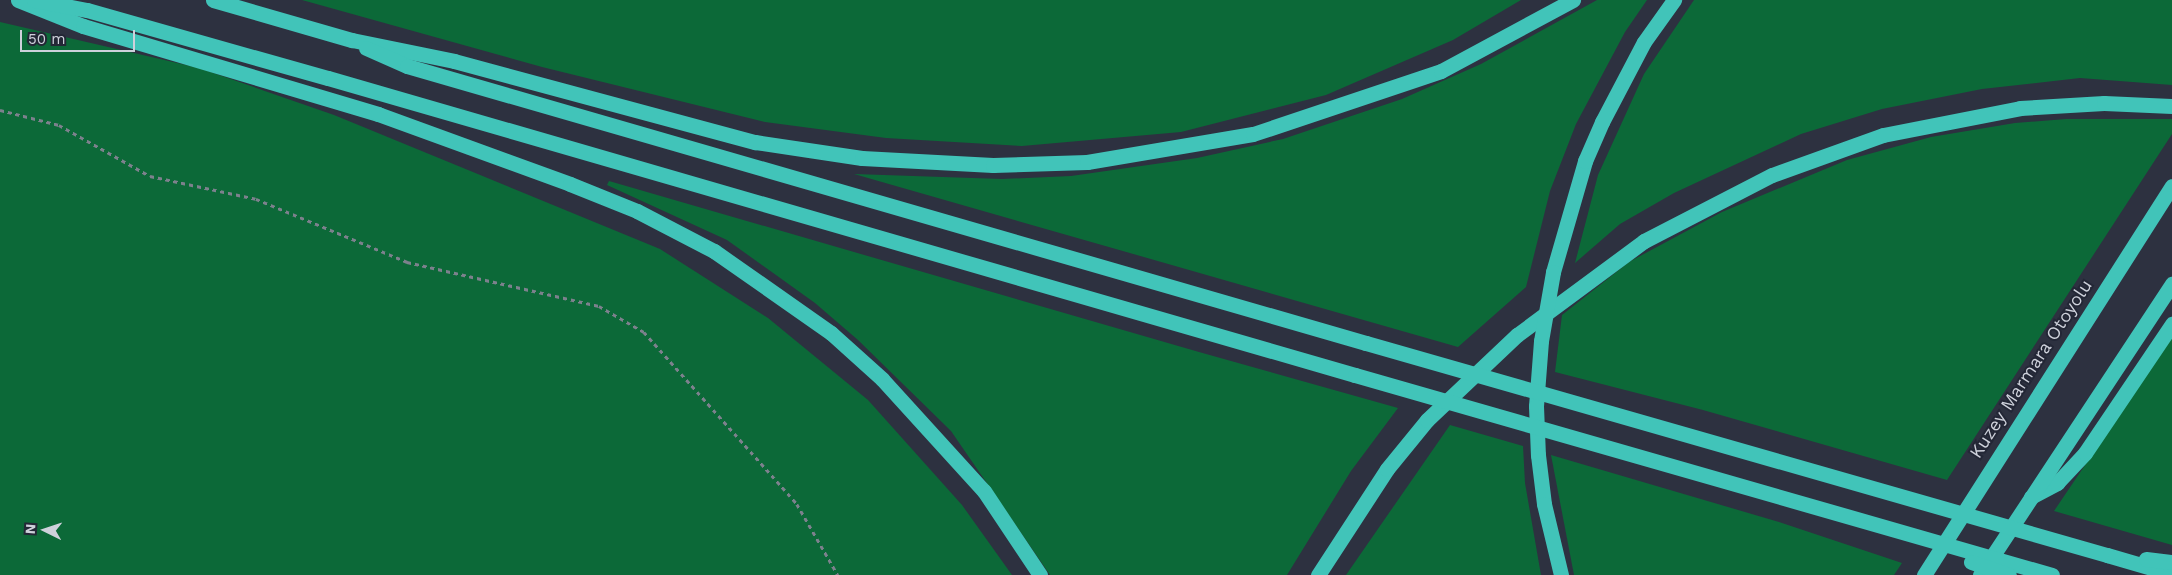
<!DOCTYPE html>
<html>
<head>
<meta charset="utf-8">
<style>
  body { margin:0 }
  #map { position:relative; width:2172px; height:575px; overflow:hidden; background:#2d3140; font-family:"Work Sans",sans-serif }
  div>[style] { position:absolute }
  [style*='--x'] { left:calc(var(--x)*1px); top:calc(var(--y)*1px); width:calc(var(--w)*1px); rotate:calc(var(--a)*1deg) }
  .green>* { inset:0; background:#0c6938 }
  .path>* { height:2.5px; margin-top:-1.25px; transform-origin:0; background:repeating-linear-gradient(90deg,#7d818d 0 4px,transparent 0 8px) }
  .highway>* { height:15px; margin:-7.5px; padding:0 7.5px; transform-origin:7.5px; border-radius:7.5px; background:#41c4b9 }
  .highway-bridge>* { height:15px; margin:-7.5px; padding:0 7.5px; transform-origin:7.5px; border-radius:7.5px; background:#41c4b9 }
  span { translate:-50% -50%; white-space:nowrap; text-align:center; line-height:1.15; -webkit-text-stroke:4px #232736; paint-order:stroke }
  .street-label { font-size:18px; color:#ced1db }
  .north { position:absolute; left:20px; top:505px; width:50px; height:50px; -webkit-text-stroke:4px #232736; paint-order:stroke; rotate:274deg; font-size:14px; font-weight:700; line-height:20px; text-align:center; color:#ced1db }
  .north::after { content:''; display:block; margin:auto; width:18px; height:22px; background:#ced1db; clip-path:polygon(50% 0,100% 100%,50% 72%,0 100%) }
  .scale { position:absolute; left:20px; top:30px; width:115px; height:22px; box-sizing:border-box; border:2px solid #ced1db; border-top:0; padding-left:6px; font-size:15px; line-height:18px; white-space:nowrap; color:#ced1db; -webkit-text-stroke:4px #232736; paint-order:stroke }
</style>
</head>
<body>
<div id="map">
  <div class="green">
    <div style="clip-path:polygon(302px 0,1521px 0,1453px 40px,1326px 95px,1181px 132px,1022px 146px,886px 138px,765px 122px,542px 67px)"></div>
    <div style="clip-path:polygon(1597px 0,1647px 0,1625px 32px,1576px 124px,1550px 191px,1526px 287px,1458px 347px,854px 174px,1002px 179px,1071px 176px,1197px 158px,1283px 139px,1402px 99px,1481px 64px)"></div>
    <div style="clip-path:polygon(1694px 0,2172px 0,2172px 85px,2080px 78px,1982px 89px,1882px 109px,1801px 134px,1674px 193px,1620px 224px,1575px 263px,1598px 175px,1644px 74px)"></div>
    <div style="clip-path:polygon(0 22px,199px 68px,334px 115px,660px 249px,768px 318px,868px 400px,962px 505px,1012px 575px,0 575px)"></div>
    <div style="clip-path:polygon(2066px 119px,2172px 119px,2172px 134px,1947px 480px,1703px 410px,1555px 372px,1562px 315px,1629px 262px,1722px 212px,1847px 160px,1931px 137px,2015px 123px)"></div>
    <div style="clip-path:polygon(609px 181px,1199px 352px,1398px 408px,1351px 471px,1287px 575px,1050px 575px,951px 431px,858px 340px,815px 303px,727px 240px,607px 185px)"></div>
    <div style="clip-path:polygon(2172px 335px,2172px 545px,2054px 511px,2129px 400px)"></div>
    <div style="clip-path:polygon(1450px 425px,1523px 446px,1525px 483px,1541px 575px,1346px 575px)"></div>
    <div style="clip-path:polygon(1551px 455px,1779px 522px,1902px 563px,1894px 575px,1574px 575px)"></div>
  </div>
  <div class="path">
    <div style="--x:0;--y:110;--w:61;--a:14.3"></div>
    <div style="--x:59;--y:125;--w:104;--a:29.3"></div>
    <div style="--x:150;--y:176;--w:108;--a:12.2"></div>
    <div style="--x:256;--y:199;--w:164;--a:22.6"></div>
    <div style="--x:407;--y:262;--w:197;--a:12.9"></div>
    <div style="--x:599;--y:306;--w:52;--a:30"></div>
    <div style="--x:644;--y:332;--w:230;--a:48.3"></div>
    <div style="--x:797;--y:504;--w:82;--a:60"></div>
  </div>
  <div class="highway">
    <div style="--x:18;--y:0;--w:70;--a:21.8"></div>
    <div style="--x:83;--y:26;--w:308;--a:16.6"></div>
    <div style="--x:378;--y:114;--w:204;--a:20"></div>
    <div style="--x:570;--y:184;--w:72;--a:21.9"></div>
    <div style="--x:637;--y:211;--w:87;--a:27.5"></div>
    <div style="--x:714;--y:251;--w:143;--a:35"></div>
    <div style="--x:831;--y:333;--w:69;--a:42"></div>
    <div style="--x:882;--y:379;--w:151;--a:47.7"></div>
    <div style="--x:984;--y:491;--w:101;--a:56.3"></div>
    <div style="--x:34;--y:0;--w:54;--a:10.7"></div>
    <div style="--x:87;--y:10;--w:250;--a:15.8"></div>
    <div style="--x:328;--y:78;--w:1069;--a:16.13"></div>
    <div style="--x:213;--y:0;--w:145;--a:16.1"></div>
    <div style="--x:352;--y:40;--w:104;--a:11.6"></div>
    <div style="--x:454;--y:61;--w:312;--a:15.1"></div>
    <div style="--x:755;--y:142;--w:108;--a:8.5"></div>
    <div style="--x:862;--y:158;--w:131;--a:3.1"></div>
    <div style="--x:993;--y:165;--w:94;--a:-1.8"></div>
    <div style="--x:1087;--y:162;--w:168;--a:-9.6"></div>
    <div style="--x:1253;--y:134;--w:198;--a:-18.5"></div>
    <div style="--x:1441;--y:71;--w:150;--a:-28.3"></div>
    <div style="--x:366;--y:48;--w:45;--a:23.7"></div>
    <div style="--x:407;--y:66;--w:998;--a:16.11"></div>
    <div style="--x:1553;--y:272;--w:116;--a:-73.9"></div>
    <div style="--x:1585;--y:161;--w:43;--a:-66.4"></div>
    <div style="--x:1602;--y:122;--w:90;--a:-62.3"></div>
    <div style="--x:1644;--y:42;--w:52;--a:-54.5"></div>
    <div style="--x:1541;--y:341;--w:65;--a:94.4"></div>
    <div style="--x:1536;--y:406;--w:49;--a:87.7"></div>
    <div style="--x:1538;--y:455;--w:49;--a:83"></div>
    <div style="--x:1544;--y:504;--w:73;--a:76.5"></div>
    <div style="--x:2031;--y:497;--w:30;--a:-28"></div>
    <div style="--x:2057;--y:483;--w:41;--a:-47"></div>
    <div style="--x:2085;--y:453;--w:156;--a:-56"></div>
    <div style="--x:2107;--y:555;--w:68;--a:16.3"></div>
    <div style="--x:2146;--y:559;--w:26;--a:7"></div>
    <div style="--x:1318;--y:575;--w:126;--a:-56.9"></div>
    <div style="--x:1387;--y:469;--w:63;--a:-50.8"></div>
    <div style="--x:1427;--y:420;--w:124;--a:-43.4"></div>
    <div style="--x:1517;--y:335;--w:158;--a:-36.5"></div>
    <div style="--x:1644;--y:241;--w:144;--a:-27.3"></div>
    <div style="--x:1772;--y:175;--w:118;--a:-19.8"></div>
    <div style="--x:1883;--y:135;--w:140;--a:-11.1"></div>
    <div style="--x:2020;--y:108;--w:84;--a:-3.4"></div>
    <div style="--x:2104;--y:103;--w:68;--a:2.5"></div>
    <div style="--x:1924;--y:575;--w:461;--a:-57.5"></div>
    <div style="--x:1980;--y:575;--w:349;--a:-56.6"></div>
  </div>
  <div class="highway-bridge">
    <div style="--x:1541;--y:341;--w:70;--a:-80.1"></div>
    <div style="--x:1366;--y:343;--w:771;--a:15.97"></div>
    <div style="--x:1355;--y:375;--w:725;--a:16.01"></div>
    <div style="--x:1971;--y:562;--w:40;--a:18.9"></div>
  </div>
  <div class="street-label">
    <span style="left:2031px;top:369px;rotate:-57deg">Kuzey Marmara Otoyolu</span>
  </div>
  <div class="north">N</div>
  <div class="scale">50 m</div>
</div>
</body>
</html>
